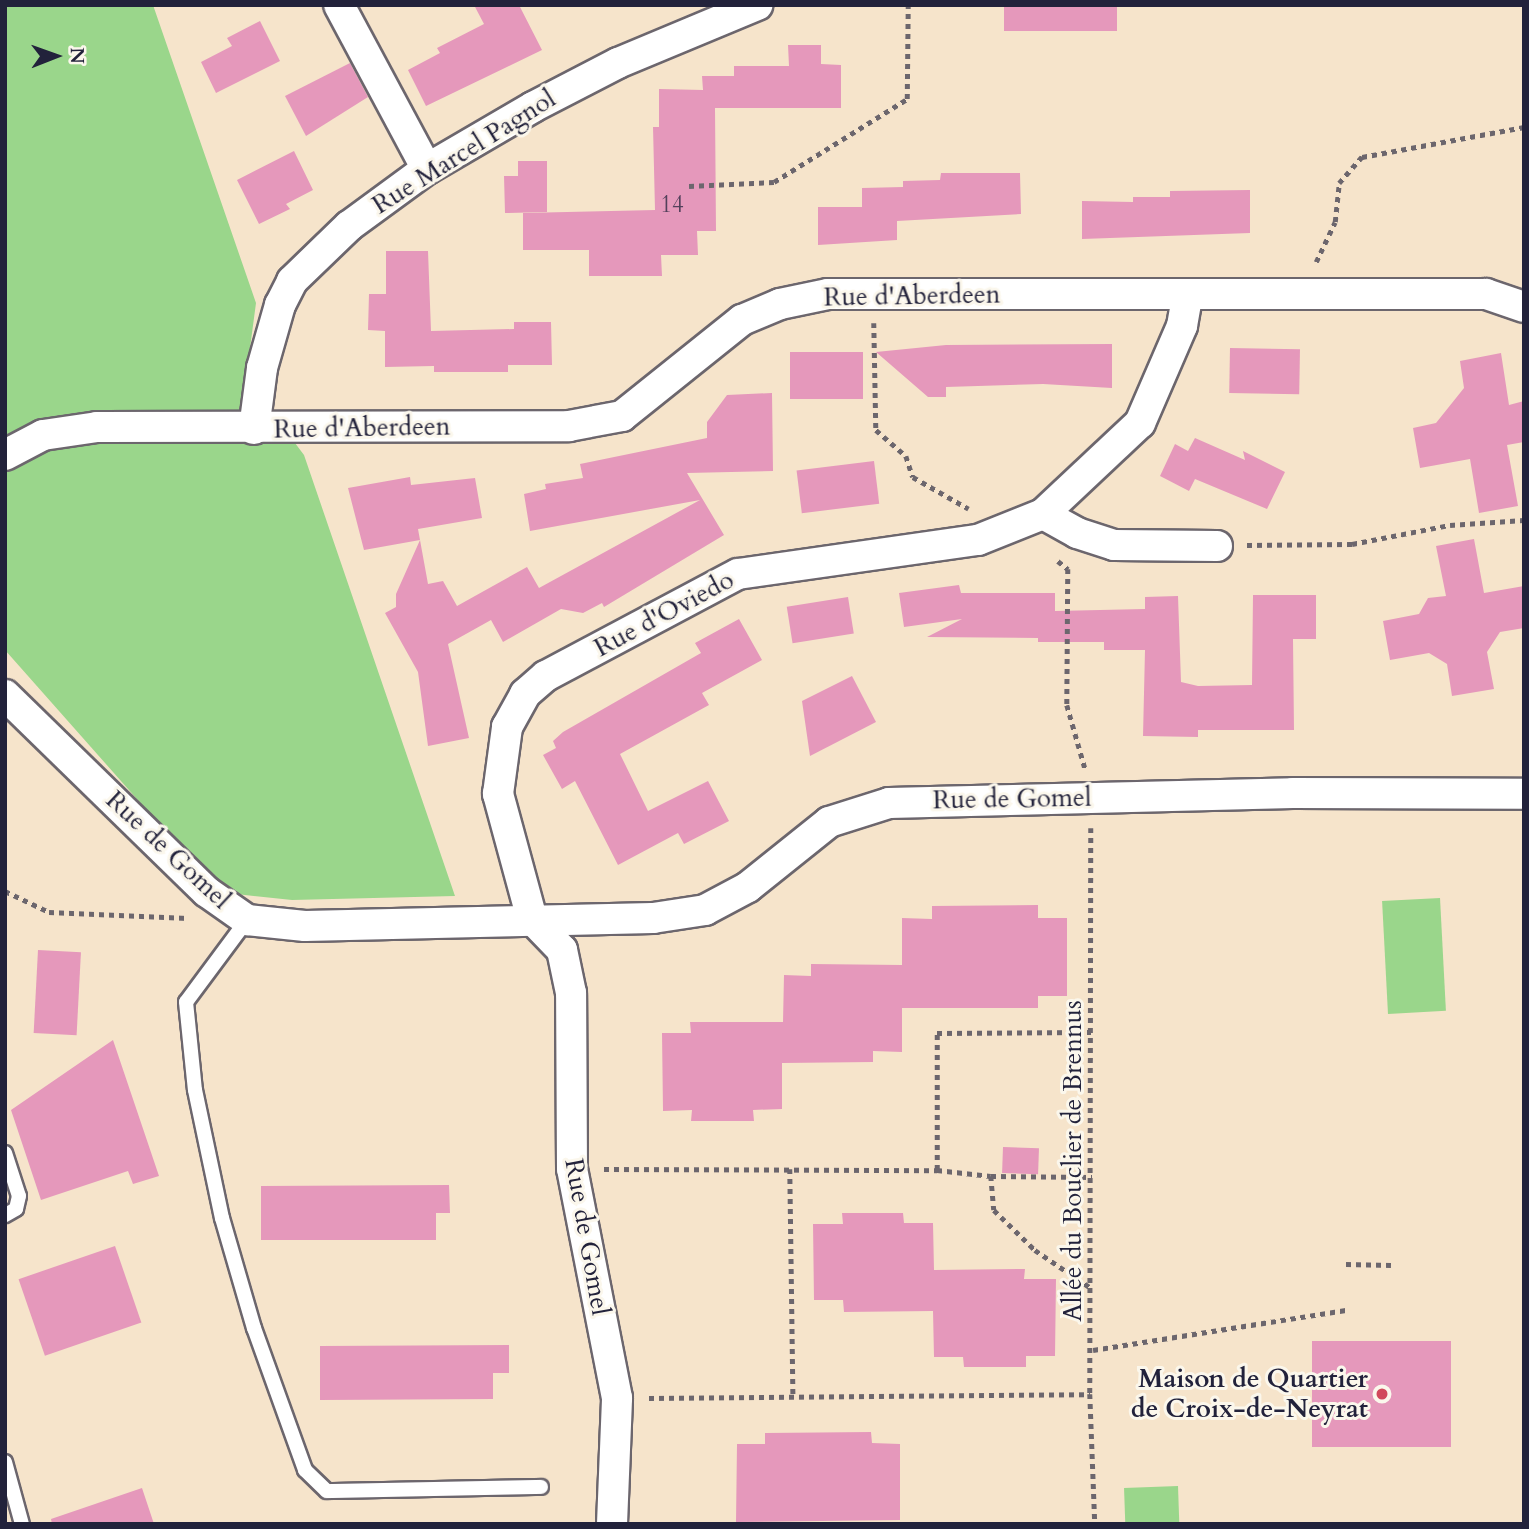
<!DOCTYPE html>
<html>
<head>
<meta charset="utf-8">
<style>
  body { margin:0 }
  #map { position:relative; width:1529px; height:1529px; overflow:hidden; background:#f6e4cb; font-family:Cardo,serif }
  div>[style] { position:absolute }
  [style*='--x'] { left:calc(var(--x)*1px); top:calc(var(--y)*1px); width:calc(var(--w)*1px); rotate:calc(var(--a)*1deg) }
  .green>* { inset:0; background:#9ad68b; transform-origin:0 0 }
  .building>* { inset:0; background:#e598bb; transform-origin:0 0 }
  .path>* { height:4.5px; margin-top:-2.25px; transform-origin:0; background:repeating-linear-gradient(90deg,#6c666d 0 5px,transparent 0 10px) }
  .roads { filter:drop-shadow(2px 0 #6c666d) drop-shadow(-2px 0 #6c666d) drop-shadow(0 2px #6c666d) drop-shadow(0 -2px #6c666d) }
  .service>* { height:14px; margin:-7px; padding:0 7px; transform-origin:7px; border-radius:7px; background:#fff }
  .minor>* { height:30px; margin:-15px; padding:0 15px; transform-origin:15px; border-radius:15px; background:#fff }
  .dots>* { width:19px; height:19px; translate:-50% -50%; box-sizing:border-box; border:4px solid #fbf7ec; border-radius:50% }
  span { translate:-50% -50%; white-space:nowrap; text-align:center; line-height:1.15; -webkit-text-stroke:6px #fbf7ec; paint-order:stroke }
  .number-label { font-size:23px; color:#53405b }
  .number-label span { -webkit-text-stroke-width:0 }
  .street-label { font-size:26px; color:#22223b }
  .poi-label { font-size:26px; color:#22223b; font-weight:700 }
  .right { translate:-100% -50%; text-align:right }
  .frame { position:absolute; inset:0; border:7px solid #22223b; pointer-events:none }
  .north { position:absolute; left:21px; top:21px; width:70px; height:70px; -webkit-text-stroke:5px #fbf7ec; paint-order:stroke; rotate:89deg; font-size:19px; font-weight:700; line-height:28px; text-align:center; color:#22223b }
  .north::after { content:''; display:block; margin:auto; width:24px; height:32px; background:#22223b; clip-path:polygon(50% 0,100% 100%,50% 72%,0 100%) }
</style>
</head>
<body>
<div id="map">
  <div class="green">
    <div style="clip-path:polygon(5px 5px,153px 5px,256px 303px,246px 378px,304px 455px,455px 896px,292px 900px,236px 894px,198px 868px,5px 650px)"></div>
    <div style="left:1440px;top:898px;width:113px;height:58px;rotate:87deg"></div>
    <div style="left:1178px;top:1486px;width:38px;height:54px;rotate:88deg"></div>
  </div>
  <div class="building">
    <div style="clip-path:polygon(474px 5px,519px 5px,542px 50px,426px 106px,408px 70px,440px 53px,437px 48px,484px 24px)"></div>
    <div style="left:1004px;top:5px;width:113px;height:26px"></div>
    <div style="clip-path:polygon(260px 21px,280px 61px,216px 93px,201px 62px,232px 46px,227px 38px)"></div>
    <div style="clip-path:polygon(788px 45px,821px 45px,821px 64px,841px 65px,841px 108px,715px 108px,716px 231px,697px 231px,698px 255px,661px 255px,662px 276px,589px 276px,589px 250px,523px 250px,523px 213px,655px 210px,653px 127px,659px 127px,659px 89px,703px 90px,702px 76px,734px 76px,734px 66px,789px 66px)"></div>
    <div style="clip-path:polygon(350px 63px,368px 97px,306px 136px,285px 96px)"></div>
    <div style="clip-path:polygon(294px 151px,313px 190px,286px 204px,290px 209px,259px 224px,237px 180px)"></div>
    <div style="clip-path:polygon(518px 161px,547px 161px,547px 212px,505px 213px,504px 176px,518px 176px)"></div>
    <div style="clip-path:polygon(941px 173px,1020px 173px,1021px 214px,897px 221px,897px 240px,818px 245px,818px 207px,862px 207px,862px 188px,903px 187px,903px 181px,940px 180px)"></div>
    <div style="clip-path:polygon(1250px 190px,1250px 233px,1082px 239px,1082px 201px,1133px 202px,1133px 197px,1170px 197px,1170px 191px)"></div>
    <div style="clip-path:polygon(386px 251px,428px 251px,431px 331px,514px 329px,514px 322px,551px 322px,552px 365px,508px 365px,508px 372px,434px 372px,434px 366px,385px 367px,385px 331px,368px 330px,369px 294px,386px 294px)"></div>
    <div style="clip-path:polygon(1112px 344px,1112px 388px,1043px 384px,946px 387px,946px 397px,928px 397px,876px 352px,946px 345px)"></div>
    <div style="left:1230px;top:348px;width:70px;height:45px;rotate:1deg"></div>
    <div style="left:790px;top:352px;width:73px;height:47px"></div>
    <div style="clip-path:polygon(1501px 353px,1509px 405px,1524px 401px,1524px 442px,1507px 445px,1518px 506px,1479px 513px,1470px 459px,1420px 468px,1413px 428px,1436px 423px,1464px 388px,1460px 361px)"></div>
    <div style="clip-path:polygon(772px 393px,773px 471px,687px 473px,724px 535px,604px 607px,602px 603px,583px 613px,561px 609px,503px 642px,491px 620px,448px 644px,469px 738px,428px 746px,418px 672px,385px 613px,396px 607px,396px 594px,420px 540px,428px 584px,443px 581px,457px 606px,527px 567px,539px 588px,700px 500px,530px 531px,524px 494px,546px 489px,545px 484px,583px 478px,580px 464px,707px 438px,707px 422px,727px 395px)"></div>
    <div style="clip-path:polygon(1195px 438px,1245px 460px,1243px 451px,1285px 472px,1267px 509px,1195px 479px,1189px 491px,1160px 476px,1175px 444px,1188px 451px)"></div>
    <div style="left:874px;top:461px;width:43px;height:78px;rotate:83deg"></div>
    <div style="clip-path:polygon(410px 477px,411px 485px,475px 478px,482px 518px,418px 529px,420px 540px,364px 550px,348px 488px)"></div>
    <div style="clip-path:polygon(1474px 539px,1484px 593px,1524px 586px,1524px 628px,1500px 632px,1487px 652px,1494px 689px,1452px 696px,1447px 664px,1429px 653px,1390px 660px,1383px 621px,1419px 614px,1428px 598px,1446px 596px,1436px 546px)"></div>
    <div style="clip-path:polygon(959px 585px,961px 593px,1055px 593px,1055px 611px,1145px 609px,1145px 597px,1178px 596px,1181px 682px,1198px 686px,1252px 685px,1253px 595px,1316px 595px,1316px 639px,1293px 639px,1294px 730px,1198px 730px,1198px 737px,1143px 736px,1145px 650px,1104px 650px,1104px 642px,1038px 642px,1038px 638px,927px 637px,962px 619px,904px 627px,899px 593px)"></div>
    <div style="left:848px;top:597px;width:37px;height:62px;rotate:81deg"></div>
    <div style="clip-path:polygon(739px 619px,762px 660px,702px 693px,709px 705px,620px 754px,648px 811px,708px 781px,729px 821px,684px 844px,678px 833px,618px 865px,575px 781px,562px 789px,543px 755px,556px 748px,553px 741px,563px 732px,701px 653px,695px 643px)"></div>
    <div style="clip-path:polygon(852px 676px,876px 722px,810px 756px,802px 701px)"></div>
    <div style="clip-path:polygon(1038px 905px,1038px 918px,1067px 918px,1067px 996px,1038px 996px,1038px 1008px,902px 1008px,902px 1052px,873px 1051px,873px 1062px,782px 1063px,782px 1109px,753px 1110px,754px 1121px,691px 1121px,692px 1110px,663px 1111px,662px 1033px,691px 1033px,690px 1022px,783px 1022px,784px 975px,811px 976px,811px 964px,902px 965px,902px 918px,932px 919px,932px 906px)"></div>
    <div style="left:38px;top:950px;width:43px;height:83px;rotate:3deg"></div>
    <div style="clip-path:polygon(113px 1040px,159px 1176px,133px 1184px,128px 1171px,41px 1200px,11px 1110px)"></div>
    <div style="left:1003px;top:1147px;width:36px;height:26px;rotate:2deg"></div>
    <div style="clip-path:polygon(449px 1185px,450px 1213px,436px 1213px,436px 1240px,261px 1240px,261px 1186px)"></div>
    <div style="clip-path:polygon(842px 1213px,903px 1213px,904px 1223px,933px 1223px,934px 1270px,1025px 1269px,1024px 1279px,1056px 1279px,1055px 1356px,1026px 1356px,1026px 1367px,964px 1367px,963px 1357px,934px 1357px,933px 1311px,844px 1312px,843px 1300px,814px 1300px,813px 1224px,843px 1224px)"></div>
    <div style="left:115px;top:1246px;width:81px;height:102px;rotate:71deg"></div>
    <div style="left:1451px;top:1341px;width:106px;height:139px;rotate:90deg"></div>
    <div style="clip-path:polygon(509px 1345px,509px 1373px,493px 1373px,493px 1399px,320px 1400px,320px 1346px)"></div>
    <div style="clip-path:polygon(871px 1432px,872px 1443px,900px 1444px,900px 1520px,736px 1522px,737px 1444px,765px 1444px,765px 1433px)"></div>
    <div style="clip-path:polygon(142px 1488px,154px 1524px,52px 1524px,51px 1519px)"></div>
  </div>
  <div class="path">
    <div style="--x:689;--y:186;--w:85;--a:-2.7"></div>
    <div style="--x:774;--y:182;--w:157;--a:-32"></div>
    <div style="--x:907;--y:99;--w:94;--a:-89.4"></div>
    <div style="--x:1316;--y:262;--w:44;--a:-64.6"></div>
    <div style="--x:1335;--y:222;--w:39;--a:-84"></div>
    <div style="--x:1339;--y:183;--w:35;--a:-49"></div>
    <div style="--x:1362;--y:157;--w:165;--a:-10.5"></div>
    <div style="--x:874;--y:323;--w:107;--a:88.9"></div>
    <div style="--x:876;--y:430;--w:40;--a:41"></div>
    <div style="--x:906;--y:456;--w:22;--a:72"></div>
    <div style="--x:913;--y:477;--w:64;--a:29.7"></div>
    <div style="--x:1247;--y:545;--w:105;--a:-0.5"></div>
    <div style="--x:1352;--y:544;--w:100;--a:-11"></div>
    <div style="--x:1450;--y:525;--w:74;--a:-3.9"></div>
    <div style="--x:1058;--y:561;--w:13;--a:39"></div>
    <div style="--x:1068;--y:569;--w:136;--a:90.4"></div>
    <div style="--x:1067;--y:705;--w:66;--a:74.1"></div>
    <div style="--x:1091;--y:828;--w:566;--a:90.1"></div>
    <div style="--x:1090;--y:1394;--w:130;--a:87.8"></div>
    <div style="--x:5;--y:891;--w:49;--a:25.5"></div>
    <div style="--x:49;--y:912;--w:139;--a:2.5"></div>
    <div style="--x:604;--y:1169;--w:333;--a:0.2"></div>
    <div style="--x:937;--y:1170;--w:54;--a:6.3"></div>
    <div style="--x:991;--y:1176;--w:101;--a:0.6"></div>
    <div style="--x:790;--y:1169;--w:229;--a:89.2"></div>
    <div style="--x:937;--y:1170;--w:137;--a:-90"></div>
    <div style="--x:937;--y:1033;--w:154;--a:-0.4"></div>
    <div style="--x:991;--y:1176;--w:34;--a:85"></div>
    <div style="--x:994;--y:1210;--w:57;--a:44.3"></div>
    <div style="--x:1035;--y:1250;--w:68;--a:34.2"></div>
    <div style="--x:1346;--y:1264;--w:45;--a:1.3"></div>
    <div style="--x:1093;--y:1350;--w:256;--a:-9"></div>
    <div style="--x:649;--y:1398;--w:441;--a:-0.5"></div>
  </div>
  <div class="roads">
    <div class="service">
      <div style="--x:247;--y:920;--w:102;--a:126.6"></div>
      <div style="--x:186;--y:1002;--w:88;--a:84.2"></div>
      <div style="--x:195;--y:1090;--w:131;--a:78.1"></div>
      <div style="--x:222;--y:1218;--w:115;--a:73.8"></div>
      <div style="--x:254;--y:1328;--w:151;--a:70.2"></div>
      <div style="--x:305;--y:1470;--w:30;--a:44"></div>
      <div style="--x:327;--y:1491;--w:214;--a:-1.1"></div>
      <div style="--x:5;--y:1153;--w:45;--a:72"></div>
      <div style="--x:19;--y:1196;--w:13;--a:103"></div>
      <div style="--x:16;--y:1209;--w:13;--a:151"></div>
      <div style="--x:5;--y:1462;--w:64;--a:74.7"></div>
    </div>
    <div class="minor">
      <div style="--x:339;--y:5;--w:186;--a:61.8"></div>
      <div style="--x:254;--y:429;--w:62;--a:-82.5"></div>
      <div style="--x:262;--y:368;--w:66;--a:-74.1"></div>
      <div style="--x:280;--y:305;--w:27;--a:-63"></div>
      <div style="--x:292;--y:281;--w:79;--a:-44"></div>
      <div style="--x:349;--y:226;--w:97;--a:-36.2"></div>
      <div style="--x:427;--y:169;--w:123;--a:-30.3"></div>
      <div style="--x:533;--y:107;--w:96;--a:-27.4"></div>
      <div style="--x:618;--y:63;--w:151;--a:-22.6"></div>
      <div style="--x:5;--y:455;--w:43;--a:-27.8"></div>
      <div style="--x:43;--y:435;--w:55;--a:-8.4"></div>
      <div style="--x:97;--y:427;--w:472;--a:-0.1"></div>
      <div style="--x:569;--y:426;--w:54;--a:-10.7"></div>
      <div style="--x:622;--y:416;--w:154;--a:-38.7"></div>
      <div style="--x:742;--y:320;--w:41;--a:-22.8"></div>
      <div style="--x:780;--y:304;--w:49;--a:-11.8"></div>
      <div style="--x:828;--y:294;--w:658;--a:0"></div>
      <div style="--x:1486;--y:294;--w:40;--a:18.9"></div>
      <div style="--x:1043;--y:514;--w:39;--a:29"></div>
      <div style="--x:1077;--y:533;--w:39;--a:18"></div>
      <div style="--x:1114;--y:545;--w:103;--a:0.6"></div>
      <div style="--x:5;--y:695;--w:282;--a:44.3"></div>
      <div style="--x:207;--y:892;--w:49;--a:35"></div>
      <div style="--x:247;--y:920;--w:58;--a:5.9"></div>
      <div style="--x:305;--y:926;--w:348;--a:-1.3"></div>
      <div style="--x:653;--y:918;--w:53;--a:-8.7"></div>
      <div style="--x:705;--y:910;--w:49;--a:-28.1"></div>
      <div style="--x:748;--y:887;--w:104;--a:-38.7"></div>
      <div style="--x:829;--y:822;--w:63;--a:-17.6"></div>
      <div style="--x:889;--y:803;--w:404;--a:-1.4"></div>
      <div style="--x:1293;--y:793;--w:231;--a:0.2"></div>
      <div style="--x:612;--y:1524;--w:126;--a:-87.7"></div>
      <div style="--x:617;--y:1398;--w:233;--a:-101.1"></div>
      <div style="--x:572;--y:1169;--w:176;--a:-90.3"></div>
      <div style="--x:571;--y:993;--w:44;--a:-101.8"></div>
      <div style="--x:562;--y:950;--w:43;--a:-134.1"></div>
      <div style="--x:532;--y:919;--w:130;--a:-105.2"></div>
      <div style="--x:498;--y:794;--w:68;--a:-82.3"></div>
      <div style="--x:507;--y:727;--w:38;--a:-61"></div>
      <div style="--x:525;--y:694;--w:28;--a:-41"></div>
      <div style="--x:546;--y:676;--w:217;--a:-28"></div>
      <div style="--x:738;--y:574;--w:242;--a:-8.1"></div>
      <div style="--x:978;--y:540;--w:70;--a:-21.8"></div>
      <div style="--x:1043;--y:514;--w:133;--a:-43.2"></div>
      <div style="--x:1140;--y:423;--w:106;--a:-66.6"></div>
      <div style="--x:1182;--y:326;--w:29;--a:-80"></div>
    </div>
  </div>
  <div class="dots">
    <div style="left:1382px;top:1394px;background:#d1495b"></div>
  </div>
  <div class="number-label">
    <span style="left:672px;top:205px">14</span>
  </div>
  <div class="street-label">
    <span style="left:464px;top:152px;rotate:-32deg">Rue Marcel Pagnol</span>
    <span style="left:912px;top:296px;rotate:-1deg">Rue d'Aberdeen</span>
    <span style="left:362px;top:428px;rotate:-1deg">Rue d'Aberdeen</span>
    <span style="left:664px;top:614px;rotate:-28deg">Rue d'Oviedo</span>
    <span style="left:1012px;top:799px;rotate:-1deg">Rue de Gomel</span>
    <span style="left:168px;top:850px;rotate:43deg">Rue de Gomel</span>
    <span style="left:1073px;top:1161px;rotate:-90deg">Allée du Bouclier de Brennus</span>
    <span style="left:587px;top:1237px;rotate:80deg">Rue de Gomel</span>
  </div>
  <div class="poi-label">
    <span class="right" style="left:1368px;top:1394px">Maison de Quartier<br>de Croix-de-Neyrat</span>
  </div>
  <div class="frame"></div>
  <div class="north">N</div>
</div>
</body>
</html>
